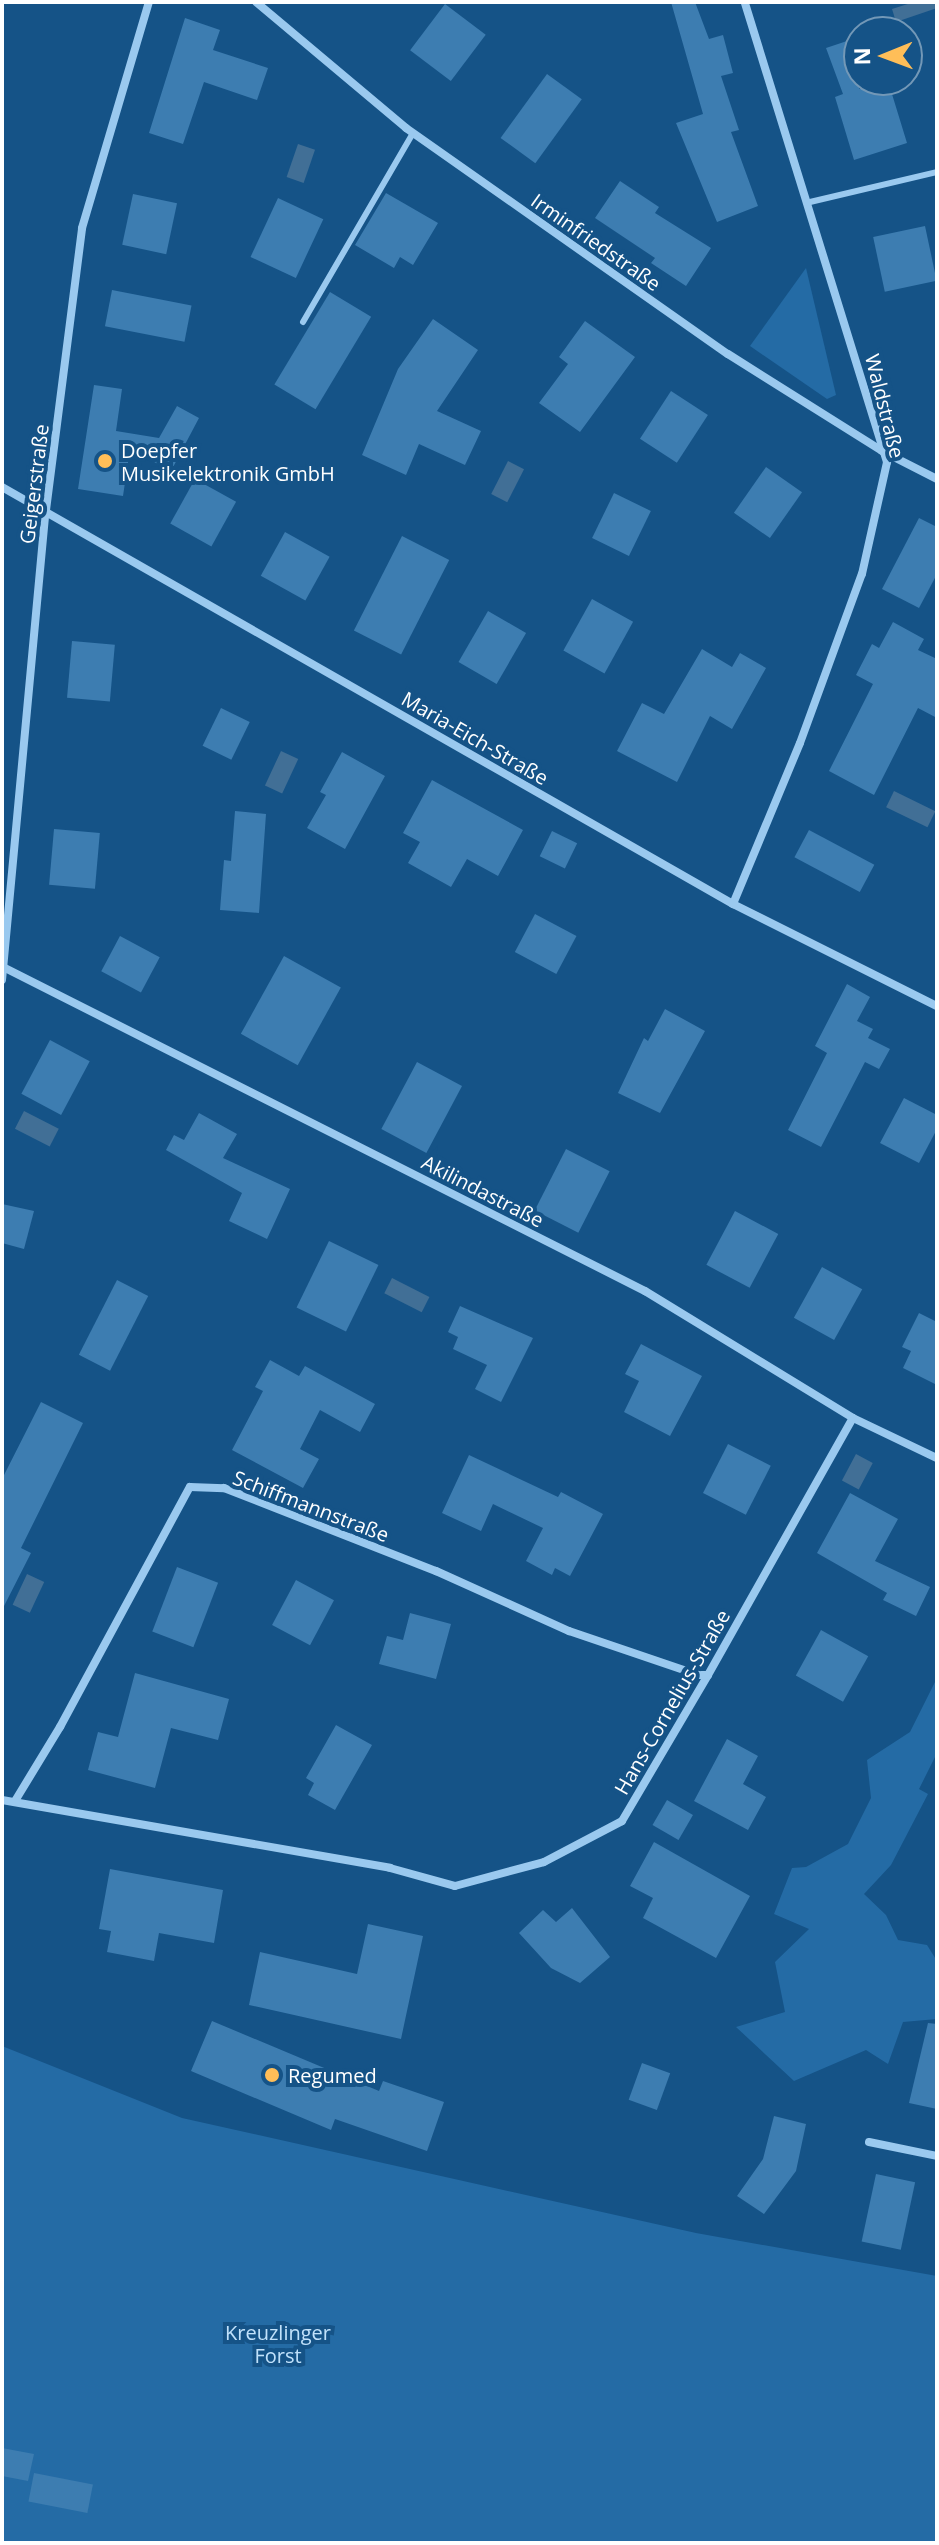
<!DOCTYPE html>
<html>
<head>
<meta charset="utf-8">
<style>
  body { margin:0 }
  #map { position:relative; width:939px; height:2545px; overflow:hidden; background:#155387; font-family:"Open Sans",sans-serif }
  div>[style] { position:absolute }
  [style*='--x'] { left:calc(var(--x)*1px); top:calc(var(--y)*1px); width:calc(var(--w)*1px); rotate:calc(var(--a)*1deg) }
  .green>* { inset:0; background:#246ba5 }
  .water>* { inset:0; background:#416f96; transform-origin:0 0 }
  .building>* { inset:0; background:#3d7db1; transform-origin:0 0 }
  .service>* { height:6px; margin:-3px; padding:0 3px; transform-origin:3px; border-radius:3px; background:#9ac9ef }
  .minor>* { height:8px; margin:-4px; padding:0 4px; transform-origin:4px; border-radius:4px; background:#9ac9ef }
  .dots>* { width:22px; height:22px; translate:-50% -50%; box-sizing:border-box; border:4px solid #155387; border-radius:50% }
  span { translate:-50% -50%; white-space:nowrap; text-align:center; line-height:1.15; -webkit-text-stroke:8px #155387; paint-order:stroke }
  .street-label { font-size:20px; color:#fff }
  .poi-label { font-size:20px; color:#fff }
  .left { translate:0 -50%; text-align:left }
  .park-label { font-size:20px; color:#c0e1fb }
  .frame { position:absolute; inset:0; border:4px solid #fff; pointer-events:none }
  .north { position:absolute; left:843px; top:16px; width:80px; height:80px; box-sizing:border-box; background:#155387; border:2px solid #7398b7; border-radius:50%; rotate:269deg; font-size:22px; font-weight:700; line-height:32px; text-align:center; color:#fff }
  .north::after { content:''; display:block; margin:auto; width:28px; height:36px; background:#ffbe58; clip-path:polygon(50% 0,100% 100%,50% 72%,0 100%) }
</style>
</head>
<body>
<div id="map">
  <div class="green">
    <div style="clip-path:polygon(806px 268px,836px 395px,827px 399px,750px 346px)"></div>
    <div style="clip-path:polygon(937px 1678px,937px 1753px,919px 1789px,928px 1794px,891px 1865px,864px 1894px,886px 1915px,898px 1940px,927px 1945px,937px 1961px,937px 2019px,903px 2022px,888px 2064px,866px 2050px,794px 2081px,736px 2027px,785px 2012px,775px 1962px,809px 1929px,774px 1914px,792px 1868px,806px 1867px,848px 1844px,871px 1798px,867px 1760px,910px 1732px)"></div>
    <div style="clip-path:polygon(2px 2046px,182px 2118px,696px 2233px,937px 2276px,937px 2543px,2px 2543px)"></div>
  </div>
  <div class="water">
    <div style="clip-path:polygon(914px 2px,937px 2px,937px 8px,896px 22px,892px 9px)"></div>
    <div style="left:298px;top:144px;width:18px;height:35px;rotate:19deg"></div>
    <div style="left:508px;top:461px;width:18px;height:37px;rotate:27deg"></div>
    <div style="left:281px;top:751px;width:19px;height:38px;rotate:25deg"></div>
    <div style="left:894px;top:791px;width:46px;height:18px;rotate:26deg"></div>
    <div style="left:24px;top:1111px;width:39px;height:20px;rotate:27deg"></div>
    <div style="left:392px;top:1278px;width:42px;height:17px;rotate:27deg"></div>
    <div style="left:856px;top:1454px;width:19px;height:30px;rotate:28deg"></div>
    <div style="left:27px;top:1574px;width:19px;height:34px;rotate:25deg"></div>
  </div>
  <div class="building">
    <div style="clip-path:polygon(671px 2px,695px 2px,709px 39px,723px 35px,733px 73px,721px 76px,739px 130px,731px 132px,758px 206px,717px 222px,676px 123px,703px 114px)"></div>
    <div style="left:445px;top:4px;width:51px;height:58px;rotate:37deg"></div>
    <div style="clip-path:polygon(185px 18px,220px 30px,213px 50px,268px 68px,257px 100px,204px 82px,183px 144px,149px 133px)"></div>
    <div style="clip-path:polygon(859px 37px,859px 89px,888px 81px,907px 143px,854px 160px,835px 97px,843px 94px,826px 48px)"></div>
    <div style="left:547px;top:74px;width:43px;height:79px;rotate:36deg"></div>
    <div style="clip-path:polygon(620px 181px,659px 207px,655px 213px,711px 248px,686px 286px,651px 263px,655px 258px,595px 218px)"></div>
    <div style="clip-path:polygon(386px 193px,438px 223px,413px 265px,400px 257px,394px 268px,355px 245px)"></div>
    <div style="left:133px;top:194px;width:45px;height:52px;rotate:12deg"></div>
    <div style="left:278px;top:198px;width:50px;height:65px;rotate:25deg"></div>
    <div style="left:925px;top:226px;width:56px;height:53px;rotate:78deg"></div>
    <div style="left:112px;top:290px;width:81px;height:37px;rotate:11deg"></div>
    <div style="left:330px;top:292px;width:48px;height:108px;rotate:31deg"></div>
    <div style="clip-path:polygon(433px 319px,478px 350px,437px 411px,481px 431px,465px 465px,419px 444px,406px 475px,362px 455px,398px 369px)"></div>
    <div style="clip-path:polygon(585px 321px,635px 357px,580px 432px,539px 403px,568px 364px,559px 357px)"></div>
    <div style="clip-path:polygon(94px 385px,122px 389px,116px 431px,159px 438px,177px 406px,199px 418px,171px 471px,130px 449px,123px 496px,78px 489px)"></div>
    <div style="left:671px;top:391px;width:44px;height:57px;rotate:33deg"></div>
    <div style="left:766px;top:467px;width:44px;height:56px;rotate:35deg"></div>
    <div style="left:195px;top:479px;width:47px;height:51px;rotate:29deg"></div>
    <div style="left:614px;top:493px;width:41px;height:50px;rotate:26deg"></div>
    <div style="clip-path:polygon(919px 518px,937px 527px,937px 574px,919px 608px,882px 589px)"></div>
    <div style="left:285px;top:532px;width:51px;height:50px;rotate:29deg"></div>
    <div style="left:402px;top:536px;width:53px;height:106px;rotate:27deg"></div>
    <div style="left:592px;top:599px;width:47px;height:59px;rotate:29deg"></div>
    <div style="left:488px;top:611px;width:44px;height:59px;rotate:30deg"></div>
    <div style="clip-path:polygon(893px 622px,924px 639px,918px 650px,937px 659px,937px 718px,918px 708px,874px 795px,829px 771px,873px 684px,856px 675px,872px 644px,879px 648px)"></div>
    <div style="left:72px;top:641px;width:43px;height:57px;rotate:5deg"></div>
    <div style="clip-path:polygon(702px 649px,732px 667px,740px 653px,766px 668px,732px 729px,710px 716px,677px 782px,617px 751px,642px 703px,664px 714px)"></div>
    <div style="left:221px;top:708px;width:32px;height:42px;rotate:26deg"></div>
    <div style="clip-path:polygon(342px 752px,385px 776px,345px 849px,307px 828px,326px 795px,320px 792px)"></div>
    <div style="clip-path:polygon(432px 780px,523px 830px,498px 876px,467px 859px,451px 887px,408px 863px,420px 842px,403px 833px)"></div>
    <div style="clip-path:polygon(235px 811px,266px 814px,259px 913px,220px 910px,224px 860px,231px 861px)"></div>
    <div style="left:54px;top:829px;width:46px;height:56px;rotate:5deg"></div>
    <div style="left:809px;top:830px;width:74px;height:31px;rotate:28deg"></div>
    <div style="left:552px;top:831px;width:28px;height:28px;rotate:26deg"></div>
    <div style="left:535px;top:914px;width:47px;height:43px;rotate:28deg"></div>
    <div style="left:120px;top:936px;width:45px;height:40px;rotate:28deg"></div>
    <div style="left:284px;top:956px;width:65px;height:89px;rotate:29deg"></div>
    <div style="clip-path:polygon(847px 984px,870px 997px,857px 1021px,873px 1029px,868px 1038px,890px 1049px,879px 1069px,865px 1062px,821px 1147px,788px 1130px,827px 1053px,815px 1046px)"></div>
    <div style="clip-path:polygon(665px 1009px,705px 1031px,660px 1113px,618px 1093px,644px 1038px,648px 1041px)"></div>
    <div style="left:50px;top:1040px;width:45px;height:61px;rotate:28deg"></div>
    <div style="left:417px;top:1062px;width:51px;height:76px;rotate:28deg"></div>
    <div style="clip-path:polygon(904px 1098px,937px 1115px,937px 1129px,919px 1163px,880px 1143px)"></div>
    <div style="clip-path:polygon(199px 1113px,237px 1134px,223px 1158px,290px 1189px,267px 1239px,229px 1221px,242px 1193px,166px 1150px,174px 1135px,184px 1140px)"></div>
    <div style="left:566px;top:1149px;width:49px;height:69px;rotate:27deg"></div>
    <div style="clip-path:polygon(2px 1204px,34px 1211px,24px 1249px,2px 1243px)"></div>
    <div style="left:735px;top:1211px;width:49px;height:61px;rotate:28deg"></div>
    <div style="left:329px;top:1241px;width:55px;height:74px;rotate:26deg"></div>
    <div style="left:822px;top:1267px;width:46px;height:58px;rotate:29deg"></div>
    <div style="left:117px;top:1280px;width:35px;height:84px;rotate:27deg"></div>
    <div style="clip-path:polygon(460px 1306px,533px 1338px,501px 1402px,475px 1389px,487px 1365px,453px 1349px,458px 1337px,448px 1332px)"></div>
    <div style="clip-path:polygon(919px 1313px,937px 1322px,937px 1385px,903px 1368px,911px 1351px,902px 1347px)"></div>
    <div style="clip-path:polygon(641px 1344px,702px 1376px,670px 1436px,624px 1412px,639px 1381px,625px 1374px)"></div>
    <div style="clip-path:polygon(270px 1360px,299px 1376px,305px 1366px,375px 1404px,360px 1432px,320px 1410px,300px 1449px,319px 1459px,303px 1488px,232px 1450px,263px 1391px,255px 1387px)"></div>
    <div style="clip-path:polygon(41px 1402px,83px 1423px,21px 1548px,31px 1553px,2px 1610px,2px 1479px)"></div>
    <div style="left:728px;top:1444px;width:48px;height:55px;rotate:27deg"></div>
    <div style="clip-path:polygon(469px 1455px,558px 1497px,561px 1492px,603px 1514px,570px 1576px,555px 1568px,552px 1575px,526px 1561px,543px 1528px,493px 1504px,481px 1531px,442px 1513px)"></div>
    <div style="clip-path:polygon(850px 1493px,898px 1519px,875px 1561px,930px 1587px,916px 1616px,883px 1600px,887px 1593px,817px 1553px)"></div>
    <div style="left:177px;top:1567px;width:44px;height:69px;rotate:21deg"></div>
    <div style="left:296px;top:1580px;width:43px;height:51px;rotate:28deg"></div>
    <div style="clip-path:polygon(410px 1613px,451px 1624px,436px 1679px,379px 1664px,387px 1636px,403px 1640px)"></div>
    <div style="left:821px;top:1630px;width:54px;height:52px;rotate:29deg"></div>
    <div style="clip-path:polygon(135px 1673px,229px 1699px,218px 1740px,171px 1728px,155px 1788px,88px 1770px,98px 1732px,118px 1737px)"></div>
    <div style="clip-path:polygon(336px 1725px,372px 1745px,335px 1810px,308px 1795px,314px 1783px,306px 1778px)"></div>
    <div style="clip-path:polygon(727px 1739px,758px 1756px,743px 1784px,766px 1797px,748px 1830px,694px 1801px)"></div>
    <div style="left:667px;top:1800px;width:30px;height:29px;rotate:30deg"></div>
    <div style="clip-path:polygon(654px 1842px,750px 1896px,716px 1958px,643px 1918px,653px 1898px,630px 1886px)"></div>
    <div style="clip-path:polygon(110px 1869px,223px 1890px,214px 1943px,159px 1933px,154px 1961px,107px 1952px,111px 1931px,99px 1929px)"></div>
    <div style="clip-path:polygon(572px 1908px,610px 1957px,580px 1983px,551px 1968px,519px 1933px,543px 1910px,556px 1922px)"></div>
    <div style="clip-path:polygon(368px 1924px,423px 1936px,401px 2039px,249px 2005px,260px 1952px,357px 1974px)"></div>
    <div style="clip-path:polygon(212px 2021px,379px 2091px,383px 2081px,444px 2102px,427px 2151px,335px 2119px,331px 2130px,191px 2071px)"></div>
    <div style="clip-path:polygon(928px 2023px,937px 2024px,937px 2109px,909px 2103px)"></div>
    <div style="left:642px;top:2063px;width:30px;height:39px;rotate:20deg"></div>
    <div style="clip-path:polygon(774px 2116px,806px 2124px,796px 2171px,764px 2214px,737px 2196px,763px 2159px)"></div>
    <div style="left:876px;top:2174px;width:40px;height:69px;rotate:12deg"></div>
    <div style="clip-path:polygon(2px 2448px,34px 2454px,28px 2481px,2px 2476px)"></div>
    <div style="left:34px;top:2473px;width:60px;height:29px;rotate:11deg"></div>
  </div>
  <div class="service">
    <div style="--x:810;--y:202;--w:130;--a:-13.3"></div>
    <div style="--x:303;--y:322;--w:219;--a:-59.8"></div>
  </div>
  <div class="minor">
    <div style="--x:256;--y:2;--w:196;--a:40"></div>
    <div style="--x:406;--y:128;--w:393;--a:35.1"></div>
    <div style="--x:728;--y:354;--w:182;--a:32.2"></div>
    <div style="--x:882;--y:451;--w:62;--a:27"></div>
    <div style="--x:2;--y:487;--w:842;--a:29.7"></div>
    <div style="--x:733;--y:904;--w:228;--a:26.6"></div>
    <div style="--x:733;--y:904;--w:174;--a:-67.4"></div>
    <div style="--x:800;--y:743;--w:180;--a:-69.9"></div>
    <div style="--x:862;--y:574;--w:115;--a:-77.4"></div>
    <div style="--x:887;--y:462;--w:481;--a:-107.2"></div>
    <div style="--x:5;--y:968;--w:717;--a:26.78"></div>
    <div style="--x:645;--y:1291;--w:244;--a:31.4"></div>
    <div style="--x:853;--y:1418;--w:93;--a:25.5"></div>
    <div style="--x:2;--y:980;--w:472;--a:-84.7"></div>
    <div style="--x:46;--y:510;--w:284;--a:-82.7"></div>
    <div style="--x:82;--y:228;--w:236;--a:-73.5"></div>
    <div style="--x:2;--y:1800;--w:394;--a:9.9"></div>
    <div style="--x:390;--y:1868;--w:67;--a:15.5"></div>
    <div style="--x:455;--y:1886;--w:92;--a:-15.1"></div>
    <div style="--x:544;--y:1862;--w:88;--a:-27.7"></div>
    <div style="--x:622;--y:1821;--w:169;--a:-59.5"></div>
    <div style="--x:708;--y:1675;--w:295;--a:-60.6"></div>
    <div style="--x:15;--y:1801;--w:87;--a:-58.7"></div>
    <div style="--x:60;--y:1727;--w:273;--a:-61.6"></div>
    <div style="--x:190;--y:1487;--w:34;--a:2"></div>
    <div style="--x:224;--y:1488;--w:228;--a:21.4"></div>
    <div style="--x:436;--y:1571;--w:146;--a:24.3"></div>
    <div style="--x:569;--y:1631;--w:136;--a:18.8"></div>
    <div style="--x:698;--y:1675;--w:10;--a:0"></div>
    <div style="--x:869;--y:2142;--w:69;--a:11.6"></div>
  </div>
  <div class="dots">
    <div style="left:105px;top:461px;background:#ffbe58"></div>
    <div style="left:272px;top:2075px;background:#ffbe58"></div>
  </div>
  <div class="street-label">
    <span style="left:596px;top:242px;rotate:35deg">Irminfriedstraße</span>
    <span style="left:885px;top:406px;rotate:76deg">Waldstraße</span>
    <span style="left:34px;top:484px;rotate:-83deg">Geigerstraße</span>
    <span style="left:475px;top:738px;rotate:30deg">Maria-Eich-Straße</span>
    <span style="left:483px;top:1191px;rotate:27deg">Akilindastraße</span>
    <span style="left:311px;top:1506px;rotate:21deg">Schiffmannstraße</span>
    <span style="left:672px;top:1702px;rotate:-60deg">Hans-Cornelius-Straße</span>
  </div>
  <div class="poi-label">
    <span class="left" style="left:121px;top:462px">Doepfer<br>Musikelektronik GmbH</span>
    <span class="left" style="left:288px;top:2075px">Regumed</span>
  </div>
  <div class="park-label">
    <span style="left:278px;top:2344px">Kreuzlinger<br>Forst</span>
  </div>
  <div class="frame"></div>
  <div class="north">N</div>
</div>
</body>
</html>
